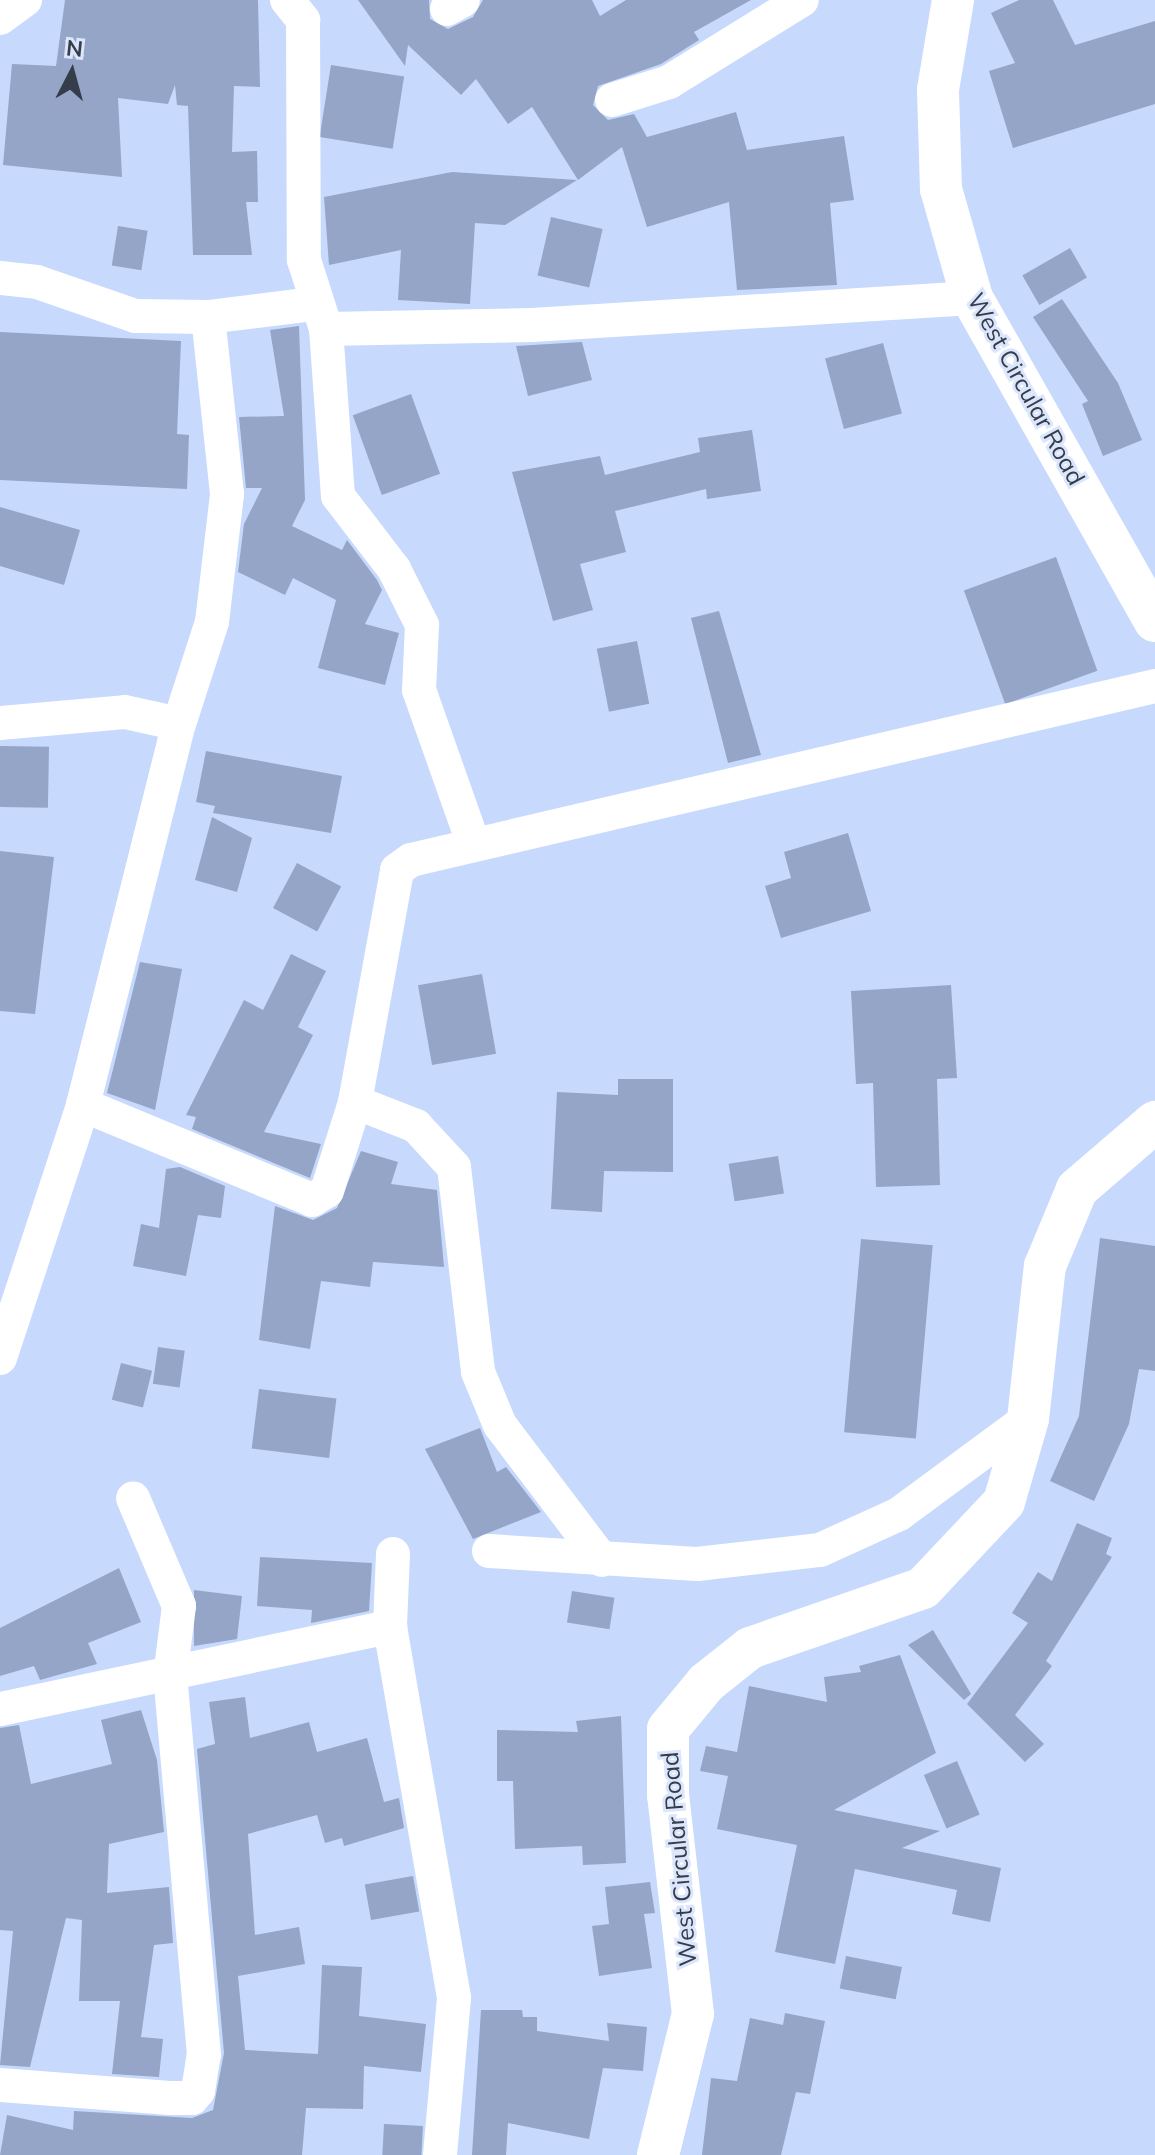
<!DOCTYPE html>
<html>
<head>
<meta charset="utf-8">
<style>
  body { margin:0 }
  #map { position:relative; width:1155px; height:2155px; overflow:hidden; background:#c7d9fd; font-family:Mulish,sans-serif }
  div>[style] { position:absolute }
  [style*='--x'] { left:calc(var(--x)*1px); top:calc(var(--y)*1px); width:calc(var(--w)*1px); rotate:calc(var(--a)*1deg) }
  .building>* { inset:0; background:#94a5c7; transform-origin:0 0 }
  .minor>* { height:34px; margin:-17px; padding:0 17px; transform-origin:17px; border-radius:17px; background:#fff }
  .tertiary>* { height:42px; margin:-21px; padding:0 21px; transform-origin:21px; border-radius:21px; background:#fff }
  span { translate:-50% -50%; white-space:nowrap; text-align:center; line-height:1.15; -webkit-text-stroke:6px #dbe6fc; paint-order:stroke }
  .street-label { font-size:24px; color:#353c4a }
  .north { position:absolute; left:32px; top:32px; width:80px; height:80px; -webkit-text-stroke:6px #dbe6fc; paint-order:stroke; rotate:6deg; font-size:22px; font-weight:700; line-height:32px; text-align:center; color:#353c4a }
  .north::after { content:''; display:block; margin:auto; width:28px; height:36px; background:#353c4a; clip-path:polygon(50% 0,100% 100%,50% 72%,0 100%) }
</style>
</head>
<body>
<div id="map">
  <div class="building">
    <div style="clip-path:polygon(65px 0,258px 0,260px 87px,234px 86px,232px 152px,257px 151px,258px 202px,246px 202px,252px 255px,193px 255px,188px 106px,177px 105px,175px 85px,168px 104px,118px 98px,122px 177px,3px 165px,12px 64px,56px 66px)"></div>
    <div style="clip-path:polygon(358px 0,429px 0,430px 19px,448px 29px,473px 17px,483px 0,592px 0,600px 16px,626px 0,751px 0,694px 32px,699px 40px,661px 64px,598px 86px,593px 105px,608px 120px,634px 114px,647px 137px,736px 112px,747px 150px,844px 136px,854px 200px,830px 203px,837px 285px,737px 290px,729px 202px,647px 227px,622px 147px,578px 180px,532px 107px,508px 124px,476px 79px,461px 95px,408px 45px,405px 66px)"></div>
    <div style="clip-path:polygon(1019px 0,1053px 0,1075px 45px,1155px 21px,1155px 104px,1013px 148px,989px 71px,1015px 63px,991px 13px)"></div>
    <div style="left:331px;top:65px;width:74px;height:73px;rotate:9deg"></div>
    <div style="clip-path:polygon(452px 172px,577px 180px,505px 225px,475px 223px,470px 304px,398px 300px,401px 250px,329px 265px,324px 197px)"></div>
    <div style="left:551px;top:217px;width:53px;height:60px;rotate:13deg"></div>
    <div style="left:118px;top:226px;width:30px;height:40px;rotate:9deg"></div>
    <div style="left:1070px;top:248px;width:34px;height:55px;rotate:60deg"></div>
    <div style="clip-path:polygon(1062px 299px,1118px 383px,1142px 440px,1103px 456px,1082px 404px,1088px 401px,1033px 317px)"></div>
    <div style="clip-path:polygon(299px 326px,305px 500px,292px 526px,342px 550px,347px 540px,377px 580px,382px 590px,365px 624px,399px 633px,385px 685px,318px 668px,336px 600px,293px 578px,285px 595px,238px 572px,244px 524px,262px 488px,246px 488px,239px 417px,284px 416px,270px 330px)"></div>
    <div style="clip-path:polygon(0 332px,181px 341px,177px 434px,189px 435px,187px 489px,0 480px)"></div>
    <div style="clip-path:polygon(582px 342px,592px 380px,528px 396px,516px 346px)"></div>
    <div style="left:883px;top:343px;width:73px;height:60px;rotate:75deg"></div>
    <div style="left:411px;top:394px;width:85px;height:62px;rotate:70deg"></div>
    <div style="clip-path:polygon(752px 430px,761px 491px,707px 499px,706px 489px,615px 511px,626px 552px,580px 564px,593px 610px,553px 621px,512px 472px,600px 456px,605px 475px,700px 452px,698px 438px)"></div>
    <div style="clip-path:polygon(0 507px,80px 530px,64px 585px,0 566px)"></div>
    <div style="left:1056px;top:557px;width:121px;height:98px;rotate:70deg"></div>
    <div style="clip-path:polygon(719px 611px,761px 755px,728px 763px,691px 618px)"></div>
    <div style="left:637px;top:641px;width:64px;height:41px;rotate:79deg"></div>
    <div style="left:0;top:746px;width:49px;height:61px;rotate:1deg"></div>
    <div style="clip-path:polygon(206px 751px,342px 776px,331px 833px,213px 813px,215px 806px,196px 802px)"></div>
    <div style="clip-path:polygon(212px 817px,252px 838px,237px 892px,195px 880px)"></div>
    <div style="clip-path:polygon(848px 833px,871px 911px,781px 938px,765px 886px,791px 878px,784px 852px)"></div>
    <div style="clip-path:polygon(0 851px,54px 857px,35px 1014px,0 1011px)"></div>
    <div style="left:297px;top:863px;width:50px;height:51px;rotate:28deg"></div>
    <div style="clip-path:polygon(291px 954px,326px 971px,298px 1027px,313px 1035px,264px 1132px,321px 1144px,310px 1178px,192px 1129px,196px 1117px,186px 1115px,244px 1000px,263px 1010px)"></div>
    <div style="clip-path:polygon(140px 962px,182px 969px,155px 1110px,107px 1093px)"></div>
    <div style="left:482px;top:974px;width:81px;height:65px;rotate:80deg"></div>
    <div style="clip-path:polygon(951px 985px,957px 1078px,937px 1079px,940px 1185px,876px 1187px,873px 1083px,856px 1084px,851px 991px)"></div>
    <div style="clip-path:polygon(618px 1079px,673px 1079px,673px 1172px,604px 1171px,602px 1212px,551px 1209px,557px 1092px,618px 1095px)"></div>
    <div style="clip-path:polygon(361px 1151px,398px 1162px,391px 1184px,437px 1190px,444px 1267px,373px 1262px,370px 1287px,321px 1281px,310px 1349px,259px 1340px,275px 1206px,313px 1220px,337px 1208px)"></div>
    <div style="left:778px;top:1156px;width:38px;height:50px;rotate:81deg"></div>
    <div style="clip-path:polygon(180px 1167px,225px 1186px,221px 1218px,198px 1215px,186px 1276px,133px 1266px,141px 1224px,159px 1228px,166px 1169px)"></div>
    <div style="clip-path:polygon(1100px 1238px,1155px 1246px,1155px 1371px,1139px 1369px,1129px 1424px,1094px 1501px,1050px 1481px,1079px 1416px)"></div>
    <div style="left:861px;top:1239px;width:72px;height:194px;rotate:5deg"></div>
    <div style="left:158px;top:1347px;width:27px;height:37px;rotate:8deg"></div>
    <div style="left:121px;top:1363px;width:32px;height:38px;rotate:14deg"></div>
    <div style="left:259px;top:1389px;width:78px;height:60px;rotate:7deg"></div>
    <div style="clip-path:polygon(480px 1428px,497px 1472px,506px 1467px,541px 1512px,473px 1539px,425px 1449px)"></div>
    <div style="clip-path:polygon(1077px 1523px,1112px 1538px,1106px 1554px,1112px 1557px,1046px 1661px,1052px 1666px,1015px 1715px,1044px 1744px,1025px 1762px,967px 1704px,1028px 1623px,1012px 1613px,1038px 1572px,1052px 1581px)"></div>
    <div style="clip-path:polygon(260px 1557px,372px 1563px,369px 1611px,311px 1623px,312px 1610px,257px 1606px)"></div>
    <div style="clip-path:polygon(119px 1568px,141px 1622px,88px 1643px,97px 1664px,40px 1680px,34px 1666px,0 1676px,0 1628px)"></div>
    <div style="clip-path:polygon(194px 1590px,242px 1596px,237px 1639px,194px 1646px)"></div>
    <div style="left:572px;top:1591px;width:43px;height:32px;rotate:9deg"></div>
    <div style="clip-path:polygon(933px 1630px,971px 1694px,964px 1700px,908px 1645px)"></div>
    <div style="clip-path:polygon(900px 1655px,936px 1753px,834px 1810px,940px 1831px,902px 1848px,1001px 1868px,990px 1922px,952px 1914px,957px 1890px,855px 1869px,835px 1964px,775px 1952px,797px 1845px,717px 1829px,728px 1776px,700px 1771px,706px 1746px,737px 1752px,749px 1686px,827px 1702px,824px 1677px,861px 1672px,859px 1666px)"></div>
    <div style="clip-path:polygon(245px 1697px,250px 1738px,309px 1722px,317px 1752px,367px 1738px,384px 1802px,399px 1798px,404px 1828px,344px 1846px,342px 1838px,325px 1843px,317px 1815px,248px 1834px,255px 1935px,299px 1927px,305px 1964px,238px 1976px,245px 2050px,318px 2054px,322px 1965px,362px 1967px,359px 2016px,426px 2024px,421px 2072px,364px 2066px,363px 2109px,306px 2108px,302px 2155px,0 2155px,7px 2115px,73px 2130px,74px 2111px,192px 2118px,213px 2110px,224px 2053px,197px 1749px,215px 1744px,209px 1702px)"></div>
    <div style="clip-path:polygon(141px 1710px,157px 1760px,164px 1832px,109px 1844px,107px 1893px,169px 1887px,173px 1943px,154px 1945px,141px 2037px,163px 2039px,159px 2077px,112px 2074px,120px 2001px,79px 2001px,82px 1920px,66px 1918px,30px 2067px,0 2065px,13px 1931px,0 1930px,0 1728px,19px 1725px,31px 1784px,112px 1764px,101px 1720px)"></div>
    <div style="clip-path:polygon(621px 1716px,626px 1863px,583px 1865px,582px 1846px,515px 1849px,513px 1781px,497px 1781px,497px 1730px,578px 1732px,576px 1721px)"></div>
    <div style="left:957px;top:1761px;width:58px;height:36px;rotate:67deg"></div>
    <div style="left:413px;top:1876px;width:36px;height:49px;rotate:80deg"></div>
    <div style="clip-path:polygon(650px 1882px,655px 1913px,644px 1914px,652px 1968px,599px 1976px,592px 1926px,609px 1924px,605px 1887px)"></div>
    <div style="left:846px;top:1956px;width:57px;height:33px;rotate:11deg"></div>
    <div style="clip-path:polygon(481px 2010px,522px 2010px,523px 2017px,537px 2017px,537px 2031px,609px 2041px,607px 2023px,647px 2027px,643px 2071px,603px 2068px,589px 2139px,508px 2123px,506px 2155px,472px 2155px)"></div>
    <div style="clip-path:polygon(785px 2013px,825px 2021px,810px 2094px,796px 2092px,781px 2155px,702px 2155px,711px 2078px,737px 2081px,750px 2018px,783px 2025px)"></div>
    <div style="left:384px;top:2124px;width:39px;height:31px;rotate:3deg"></div>
  </div>
  <div class="minor">
    <div style="--x:287;--y:0;--w:26;--a:51"></div>
    <div style="--x:303;--y:20;--w:240;--a:89.8"></div>
    <div style="--x:304;--y:260;--w:72;--a:72.3"></div>
    <div style="--x:326;--y:329;--w:167;--a:85.9"></div>
    <div style="--x:338;--y:496;--w:92;--a:52.5"></div>
    <div style="--x:394;--y:569;--w:63;--a:63.4"></div>
    <div style="--x:422;--y:625;--w:65;--a:92.6"></div>
    <div style="--x:419;--y:690;--w:164;--a:70.5"></div>
    <div style="--x:447;--y:9;--w:18;--a:-29"></div>
    <div style="--x:0;--y:18;--w:31;--a:-36"></div>
    <div style="--x:612;--y:100;--w:60;--a:-17.5"></div>
    <div style="--x:669;--y:82;--w:156;--a:-31.7"></div>
    <div style="--x:0;--y:278;--w:37;--a:6"></div>
    <div style="--x:37;--y:282;--w:104;--a:19.1"></div>
    <div style="--x:135;--y:316;--w:73;--a:0.8"></div>
    <div style="--x:208;--y:317;--w:107;--a:-7"></div>
    <div style="--x:326;--y:329;--w:206;--a:-1.1"></div>
    <div style="--x:532;--y:325;--w:441;--a:-3.5"></div>
    <div style="--x:0;--y:723;--w:125;--a:-5"></div>
    <div style="--x:125;--y:712;--w:55;--a:12.5"></div>
    <div style="--x:355;--y:1102;--w:66;--a:21.5"></div>
    <div style="--x:416;--y:1126;--w:56;--a:47.2"></div>
    <div style="--x:454;--y:1167;--w:206;--a:83.3"></div>
    <div style="--x:478;--y:1372;--w:57;--a:67.5"></div>
    <div style="--x:500;--y:1425;--w:169;--a:52.9"></div>
    <div style="--x:83;--y:1105;--w:248;--a:22.5"></div>
    <div style="--x:312;--y:1200;--w:17;--a:-31"></div>
    <div style="--x:327;--y:1191;--w:93;--a:-72.5"></div>
    <div style="--x:355;--y:1102;--w:236;--a:-79.7"></div>
    <div style="--x:397;--y:870;--w:17;--a:-36"></div>
    <div style="--x:411;--y:860;--w:764;--a:-13.16"></div>
    <div style="--x:0;--y:1358;--w:266;--a:-71.8"></div>
    <div style="--x:83;--y:1105;--w:393;--a:-75.9"></div>
    <div style="--x:179;--y:724;--w:107;--a:-72.1"></div>
    <div style="--x:212;--y:622;--w:129;--a:-83.3"></div>
    <div style="--x:227;--y:494;--w:178;--a:-96.1"></div>
    <div style="--x:489;--y:1551;--w:208;--a:3.6"></div>
    <div style="--x:697;--y:1564;--w:124;--a:-6.5"></div>
    <div style="--x:820;--y:1550;--w:87;--a:-24.5"></div>
    <div style="--x:899;--y:1514;--w:160;--a:-36.4"></div>
    <div style="--x:393;--y:1554;--w:73;--a:92.4"></div>
    <div style="--x:390;--y:1627;--w:376;--a:80.2"></div>
    <div style="--x:454;--y:1998;--w:158;--a:95.1"></div>
    <div style="--x:0;--y:1709;--w:399;--a:-11.9"></div>
    <div style="--x:0;--y:2085;--w:170;--a:4.4"></div>
    <div style="--x:170;--y:2098;--w:22;--a:0"></div>
    <div style="--x:192;--y:2098;--w:9;--a:-49"></div>
    <div style="--x:198;--y:2091;--w:36;--a:-81"></div>
    <div style="--x:204;--y:2055;--w:380;--a:-95.1"></div>
    <div style="--x:170;--y:1677;--w:72;--a:-82.8"></div>
    <div style="--x:179;--y:1606;--w:117;--a:-113.1"></div>
  </div>
  <div class="tertiary">
    <div style="--x:953;--y:0;--w:91;--a:99.5"></div>
    <div style="--x:938;--y:90;--w:99;--a:88.3"></div>
    <div style="--x:941;--y:189;--w:113;--a:74.1"></div>
    <div style="--x:972;--y:298;--w:371;--a:60.5"></div>
    <div style="--x:658;--y:2155;--w:145;--a:-76.1"></div>
    <div style="--x:693;--y:2014;--w:220;--a:-96.5"></div>
    <div style="--x:668;--y:1795;--w:66;--a:-90"></div>
    <div style="--x:668;--y:1729;--w:60;--a:-50.4"></div>
    <div style="--x:706;--y:1683;--w:56;--a:-38.5"></div>
    <div style="--x:750;--y:1648;--w:183;--a:-19.1"></div>
    <div style="--x:923;--y:1588;--w:118;--a:-46.7"></div>
    <div style="--x:1004;--y:1502;--w:86;--a:-73.9"></div>
    <div style="--x:1028;--y:1419;--w:154;--a:-83.7"></div>
    <div style="--x:1045;--y:1266;--w:83;--a:-67.4"></div>
    <div style="--x:1077;--y:1189;--w:103;--a:-40.7"></div>
  </div>
  <div class="street-label">
    <span style="left:1026px;top:389px;rotate:61deg">West Circular Road</span>
    <span style="left:679px;top:1859px;rotate:-95deg">West Circular Road</span>
  </div>
  <div class="north">N</div>
</div>
</body>
</html>
